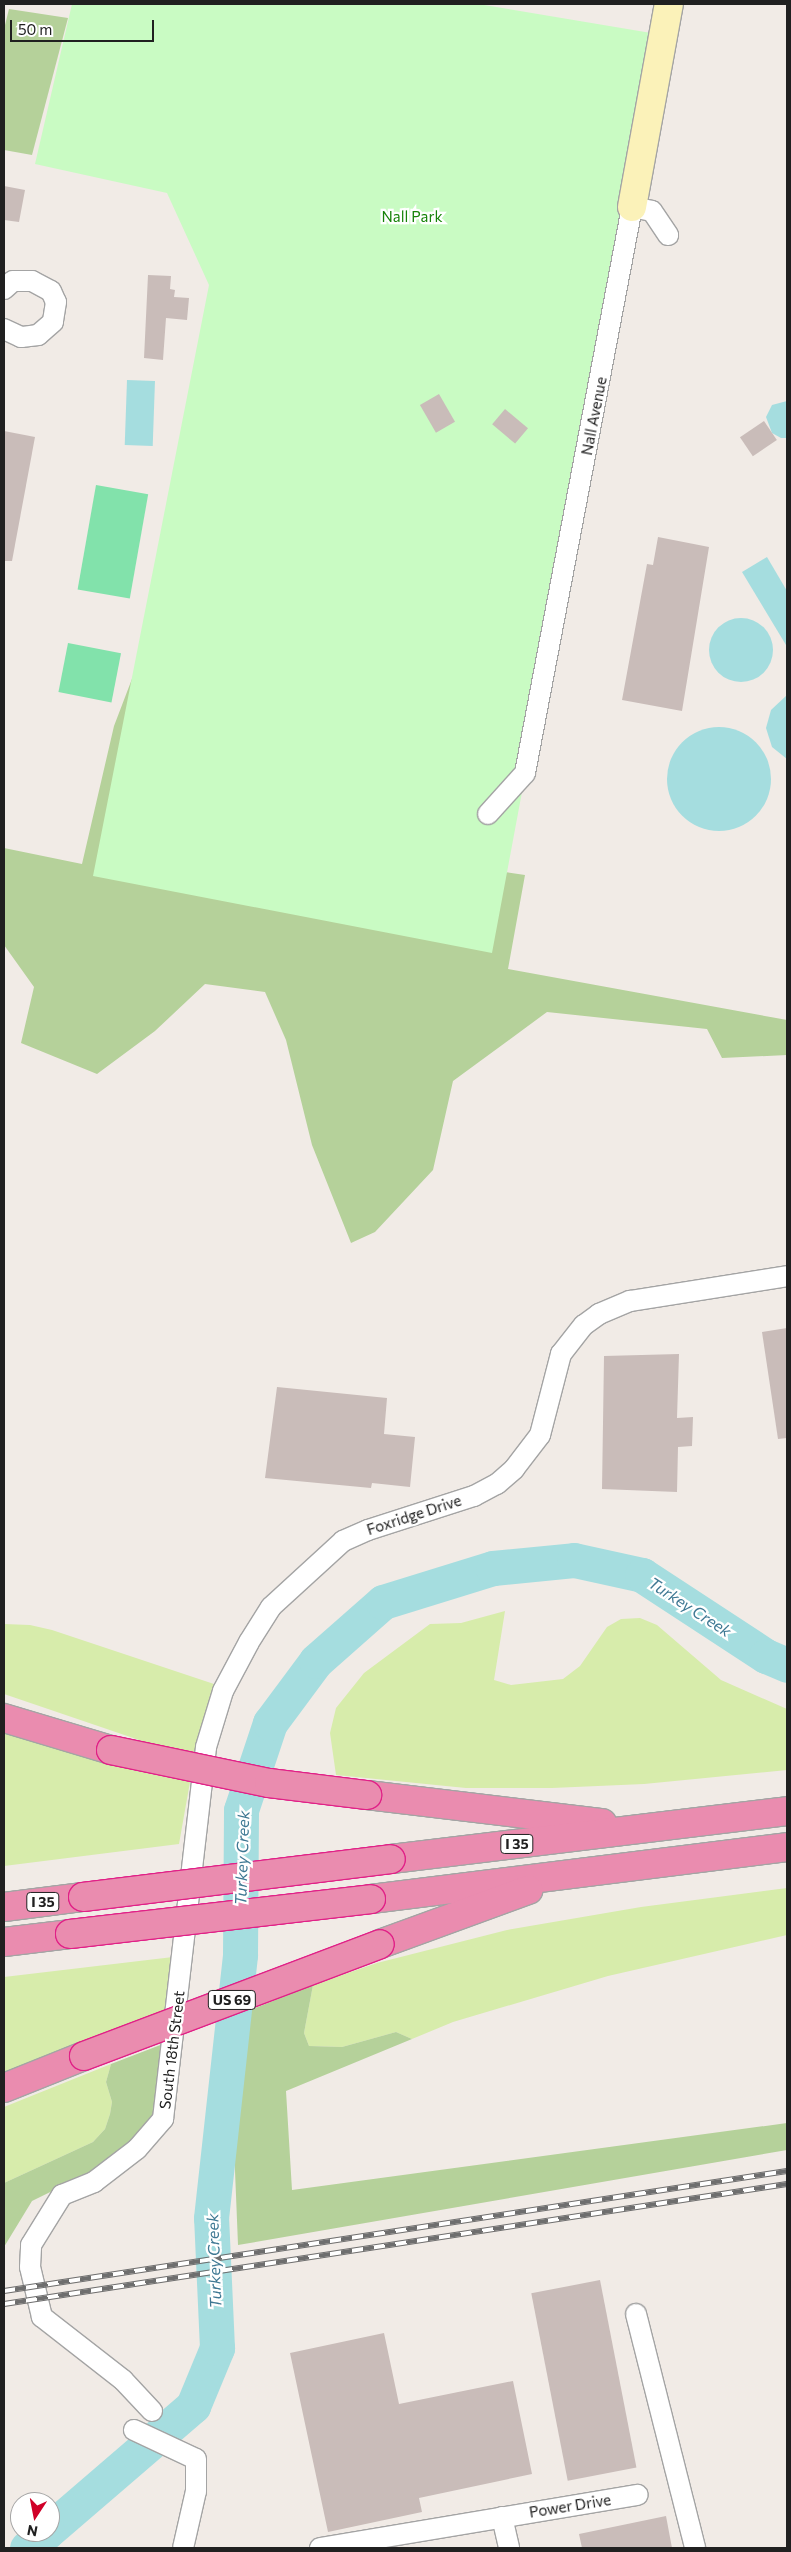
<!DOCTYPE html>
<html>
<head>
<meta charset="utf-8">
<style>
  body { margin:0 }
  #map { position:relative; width:791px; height:2552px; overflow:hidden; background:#f1ebe6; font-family:Commissioner,sans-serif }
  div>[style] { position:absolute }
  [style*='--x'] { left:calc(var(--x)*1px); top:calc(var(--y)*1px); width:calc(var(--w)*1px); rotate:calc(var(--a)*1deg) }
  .grass>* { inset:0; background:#d7ecab }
  .forest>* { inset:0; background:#b5d19a }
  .park>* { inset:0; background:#c9fbc3 }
  .pitch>* { inset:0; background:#82e2ab; transform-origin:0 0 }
  .water>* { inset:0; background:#a5dddf; transform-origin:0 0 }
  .round { border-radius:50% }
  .river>* { height:35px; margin:-17.5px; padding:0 17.5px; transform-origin:17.5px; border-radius:17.5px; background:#a5dddf }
  .building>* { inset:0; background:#c9bcb9; transform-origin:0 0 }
  .roads { filter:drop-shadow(1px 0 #a4a4a4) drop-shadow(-1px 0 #a4a4a4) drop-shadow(0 1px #a4a4a4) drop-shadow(0 -1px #a4a4a4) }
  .street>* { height:20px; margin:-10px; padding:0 10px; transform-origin:10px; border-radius:10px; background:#fff }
  .secondary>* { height:28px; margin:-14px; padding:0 14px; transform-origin:14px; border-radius:14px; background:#fbf2b9 }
  .highway>* { height:28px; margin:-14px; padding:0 14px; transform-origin:14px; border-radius:14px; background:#ea8caf }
  .rail>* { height:5.5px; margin-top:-2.75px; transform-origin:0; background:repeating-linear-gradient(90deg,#fff 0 11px,#6e6e6e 0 22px); box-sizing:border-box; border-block:1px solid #6e6e6e }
  .bridges { filter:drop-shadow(1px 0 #e02187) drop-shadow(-1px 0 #e02187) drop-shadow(0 1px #e02187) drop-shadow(0 -1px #e02187) }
  .highway-bridge>* { height:28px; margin:-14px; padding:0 14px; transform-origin:14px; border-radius:14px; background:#ea8caf }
  span { translate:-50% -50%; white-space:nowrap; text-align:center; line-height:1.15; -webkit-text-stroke:4.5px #fff; paint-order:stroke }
  .shield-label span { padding:1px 4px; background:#fff; border:1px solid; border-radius:4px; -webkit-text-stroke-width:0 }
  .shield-label { font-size:14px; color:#202020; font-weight:700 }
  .park-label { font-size:15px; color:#168308 }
  .street-label { font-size:15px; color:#202020 }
  .water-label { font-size:16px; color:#3e7893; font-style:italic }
  .frame { position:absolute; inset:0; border:5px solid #202020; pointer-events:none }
  .north { position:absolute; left:10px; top:2492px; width:50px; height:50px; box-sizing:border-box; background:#fff; border:1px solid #a6a6a6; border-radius:50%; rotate:191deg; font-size:14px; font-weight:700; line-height:20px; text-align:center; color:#202020 }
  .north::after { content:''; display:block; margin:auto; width:18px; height:22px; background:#d00028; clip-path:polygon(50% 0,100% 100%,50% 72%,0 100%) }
  .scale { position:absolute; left:10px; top:20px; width:144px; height:22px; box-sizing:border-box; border:2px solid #202020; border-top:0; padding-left:6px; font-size:15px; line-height:18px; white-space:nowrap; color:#202020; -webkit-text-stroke:4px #fff; paint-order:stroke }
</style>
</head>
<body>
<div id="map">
  <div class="grass">
    <div style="clip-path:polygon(505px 1611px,494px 1680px,511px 1685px,563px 1679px,580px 1666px,607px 1627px,621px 1619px,640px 1618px,657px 1625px,721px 1680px,787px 1709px,787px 1770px,644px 1784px,552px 1788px,466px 1788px,336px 1775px,330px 1733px,336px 1708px,364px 1673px,430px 1624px,461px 1623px)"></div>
    <div style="clip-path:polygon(4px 1624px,30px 1625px,52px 1630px,217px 1685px,195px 1754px,145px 1742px,4px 1694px)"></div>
    <div style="clip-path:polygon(4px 1732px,132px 1770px,190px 1782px,179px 1844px,4px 1866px)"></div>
    <div style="clip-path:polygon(787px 1888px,787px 1935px,608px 1976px,453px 2022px,412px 2039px,396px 2032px,342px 2047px,309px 2046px,304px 2033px,313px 1985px,377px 1963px,507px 1930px,641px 1907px)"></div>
    <div style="clip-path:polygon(173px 1957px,166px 2012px,4px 2076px,4px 1977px)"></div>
    <div style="clip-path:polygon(111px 2064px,106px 2082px,112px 2102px,110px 2114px,105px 2129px,93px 2142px,4px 2183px,4px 2107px)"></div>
  </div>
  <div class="forest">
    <div style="clip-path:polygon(9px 9px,68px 18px,32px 155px,4px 150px,4px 29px)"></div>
    <div style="clip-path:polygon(151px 629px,438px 862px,525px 875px,508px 969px,787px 1020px,787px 1055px,722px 1058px,707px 1029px,547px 1012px,453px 1081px,433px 1170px,375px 1232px,351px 1243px,312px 1145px,286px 1040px,265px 992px,205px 984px,155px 1031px,97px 1074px,21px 1043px,34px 987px,4px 945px,4px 848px,82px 864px,114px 726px)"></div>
    <div style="clip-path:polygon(313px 1985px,304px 2033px,309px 2046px,342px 2047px,396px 2032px,412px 2039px,286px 2091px,292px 2190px,787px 2123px,787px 2150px,238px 2245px,234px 2146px,248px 2011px)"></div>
    <div style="clip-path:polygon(163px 2044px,157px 2104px,143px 2134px,97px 2169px,32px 2201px,4px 2247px,4px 2183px,93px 2142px,105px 2129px,110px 2114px,112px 2102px,106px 2082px,111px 2064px)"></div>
  </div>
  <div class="park">
    <div style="clip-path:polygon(72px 4px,478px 4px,663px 35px,492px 953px,93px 876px,209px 285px,167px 193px,35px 164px)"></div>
  </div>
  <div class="pitch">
    <div style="left:96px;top:485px;width:53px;height:106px;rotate:10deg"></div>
    <div style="left:68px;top:643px;width:54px;height:50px;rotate:11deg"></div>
  </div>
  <div class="water">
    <div style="left:127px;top:380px;width:28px;height:65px;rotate:2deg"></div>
    <div style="clip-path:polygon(787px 401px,787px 438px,781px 438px,772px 433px,766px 417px,772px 405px)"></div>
    <div style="clip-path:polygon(767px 557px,787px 591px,786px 645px,742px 572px)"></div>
    <div class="round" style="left:709px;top:618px;width:64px;height:64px"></div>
    <div style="clip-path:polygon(787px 695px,787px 759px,772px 747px,766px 728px,771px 710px)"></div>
    <div class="round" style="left:667px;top:727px;width:104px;height:104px"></div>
  </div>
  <div class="river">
    <div style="--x:50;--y:2529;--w:189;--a:-40.7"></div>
    <div style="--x:193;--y:2406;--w:63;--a:-67.5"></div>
    <div style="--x:217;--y:2348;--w:130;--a:-92.6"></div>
    <div style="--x:211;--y:2218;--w:265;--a:-83.7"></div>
    <div style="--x:240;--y:1955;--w:145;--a:-89.6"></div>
    <div style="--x:241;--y:1810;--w:92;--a:-71.6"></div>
    <div style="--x:270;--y:1723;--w:77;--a:-53.4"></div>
    <div style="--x:316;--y:1661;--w:89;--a:-41.4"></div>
    <div style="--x:383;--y:1602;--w:115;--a:-17.2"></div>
    <div style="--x:493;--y:1568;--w:81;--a:-5.6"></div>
    <div style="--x:574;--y:1560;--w:70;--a:12.4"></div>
    <div style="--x:642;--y:1575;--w:148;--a:33.2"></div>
    <div style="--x:766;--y:1656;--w:23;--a:23"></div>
    <div style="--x:27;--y:2548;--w:26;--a:-39"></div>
  </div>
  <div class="building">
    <div style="clip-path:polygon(4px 186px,25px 190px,19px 222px,4px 220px)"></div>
    <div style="clip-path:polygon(148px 275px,171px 276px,170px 289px,175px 290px,174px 297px,189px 298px,187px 320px,166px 318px,163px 360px,144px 358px)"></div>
    <div style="left:439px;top:394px;width:32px;height:22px;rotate:60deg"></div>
    <div style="left:505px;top:409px;width:30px;height:20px;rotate:40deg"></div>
    <div style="left:764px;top:421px;width:23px;height:29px;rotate:56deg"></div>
    <div style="clip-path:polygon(4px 431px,35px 437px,12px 561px,4px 561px)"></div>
    <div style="clip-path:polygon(658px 537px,709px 547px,682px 711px,622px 700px,647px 564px,653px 565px)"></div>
    <div style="clip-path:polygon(787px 1328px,787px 1438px,778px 1439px,762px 1332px)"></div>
    <div style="clip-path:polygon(679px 1354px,677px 1418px,693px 1417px,692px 1446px,678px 1447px,677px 1492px,602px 1489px,604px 1356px)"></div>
    <div style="clip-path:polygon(277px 1387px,387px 1398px,384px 1434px,415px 1437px,410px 1487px,372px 1483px,371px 1488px,265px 1478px)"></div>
    <div style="left:600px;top:2280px;width:191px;height:70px;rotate:79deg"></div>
    <div style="clip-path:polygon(384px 2333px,399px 2404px,513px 2381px,532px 2474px,419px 2498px,422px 2512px,328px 2532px,290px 2353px)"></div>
    <div style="clip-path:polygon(666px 2516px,672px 2548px,582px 2548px,579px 2534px)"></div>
  </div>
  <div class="roads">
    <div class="street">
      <div style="--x:4;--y:289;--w:12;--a:-42"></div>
      <div style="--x:13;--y:281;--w:19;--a:0"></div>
      <div style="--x:32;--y:281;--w:21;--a:28"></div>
      <div style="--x:51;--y:291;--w:12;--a:66"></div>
      <div style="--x:56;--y:302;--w:20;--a:99"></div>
      <div style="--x:53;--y:322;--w:20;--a:139"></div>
      <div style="--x:38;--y:335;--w:17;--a:173"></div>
      <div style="--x:21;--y:337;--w:19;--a:-155"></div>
      <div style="--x:488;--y:814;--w:55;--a:-47.9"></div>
      <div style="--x:525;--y:773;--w:576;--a:-79.29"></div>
      <div style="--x:632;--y:207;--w:20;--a:11"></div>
      <div style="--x:652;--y:211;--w:29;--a:56"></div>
      <div style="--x:636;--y:2314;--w:241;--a:75.8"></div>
      <div style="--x:152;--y:2411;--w:42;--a:-133.1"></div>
      <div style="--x:123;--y:2380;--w:103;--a:-142.1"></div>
      <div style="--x:42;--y:2317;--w:51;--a:-103.5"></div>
      <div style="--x:30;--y:2267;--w:22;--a:-87"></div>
      <div style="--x:31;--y:2245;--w:59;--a:-58.2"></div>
      <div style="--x:62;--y:2195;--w:35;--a:-22"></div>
      <div style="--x:94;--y:2182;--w:54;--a:-37.5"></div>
      <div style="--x:137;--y:2149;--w:40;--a:-49"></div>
      <div style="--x:163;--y:2119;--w:374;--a:-83.4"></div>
      <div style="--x:206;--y:1747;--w:59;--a:-73.1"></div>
      <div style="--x:223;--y:1691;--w:55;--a:-62"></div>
      <div style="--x:249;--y:1642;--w:41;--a:-57.8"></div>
      <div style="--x:271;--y:1607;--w:98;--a:-42.5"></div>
      <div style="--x:343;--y:1541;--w:27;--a:-24"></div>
      <div style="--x:368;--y:1530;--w:111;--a:-17.8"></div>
      <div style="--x:474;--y:1496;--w:26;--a:-28"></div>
      <div style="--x:497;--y:1484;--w:23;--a:-41"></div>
      <div style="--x:514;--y:1469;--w:43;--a:-52.6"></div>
      <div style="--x:540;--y:1435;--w:84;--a:-75.5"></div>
      <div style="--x:561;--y:1354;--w:37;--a:-52"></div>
      <div style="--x:584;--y:1325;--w:19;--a:-36"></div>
      <div style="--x:599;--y:1314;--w:34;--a:-23"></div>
      <div style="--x:630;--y:1301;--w:159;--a:-9"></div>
      <div style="--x:134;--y:2430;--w:68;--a:25.1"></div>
      <div style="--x:196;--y:2459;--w:32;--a:90"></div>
      <div style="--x:196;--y:2491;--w:58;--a:102.8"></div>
      <div style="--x:502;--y:2517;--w:32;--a:77"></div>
      <div style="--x:320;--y:2548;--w:322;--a:-9.5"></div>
    </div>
    <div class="secondary">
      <div style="--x:632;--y:207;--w:206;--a:-79.7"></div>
    </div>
    <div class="highway">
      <div style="--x:4;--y:1718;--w:112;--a:16.7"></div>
      <div style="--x:367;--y:1795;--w:237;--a:6.8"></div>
      <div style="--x:391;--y:1859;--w:399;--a:-6.9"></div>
      <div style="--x:371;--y:1899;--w:419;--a:-7.1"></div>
      <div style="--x:4;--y:1907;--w:80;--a:-7.2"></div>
      <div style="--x:4;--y:1942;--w:66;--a:-6.9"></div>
      <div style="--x:380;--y:1944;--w:158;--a:-20"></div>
      <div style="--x:4;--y:2088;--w:86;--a:-21.8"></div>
    </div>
  </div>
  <div class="rail">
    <div style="--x:4;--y:2291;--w:792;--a:-8.71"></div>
    <div style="--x:4;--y:2304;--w:792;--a:-8.71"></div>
  </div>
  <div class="bridges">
    <div class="highway-bridge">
      <div style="--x:111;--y:1750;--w:161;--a:11.8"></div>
      <div style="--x:269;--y:1783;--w:99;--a:7"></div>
      <div style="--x:83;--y:1897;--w:310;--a:-7"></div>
      <div style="--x:70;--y:1934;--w:303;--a:-6.6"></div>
      <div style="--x:84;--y:2056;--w:316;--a:-20.7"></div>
    </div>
  </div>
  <div class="shield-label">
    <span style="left:517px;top:1844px">I 35</span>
    <span style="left:43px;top:1902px">I 35</span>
    <span style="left:232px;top:2000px">US 69</span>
  </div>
  <div class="park-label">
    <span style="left:412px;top:217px">Nall Park</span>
  </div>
  <div class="street-label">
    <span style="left:594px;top:416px;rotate:-79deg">Nall Avenue</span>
    <span style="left:414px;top:1515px;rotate:-18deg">Foxridge Drive</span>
    <span style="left:172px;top:2050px;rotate:-83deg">South 18th Street</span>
    <span style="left:570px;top:2506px;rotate:-9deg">Power Drive</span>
  </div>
  <div class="water-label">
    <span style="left:690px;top:1607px;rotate:33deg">Turkey Creek</span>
    <span style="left:242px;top:1858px;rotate:-88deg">Turkey Creek</span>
    <span style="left:214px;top:2261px;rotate:-92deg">Turkey Creek</span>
  </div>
  <div class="frame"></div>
  <div class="north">N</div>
  <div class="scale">50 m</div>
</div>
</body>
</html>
